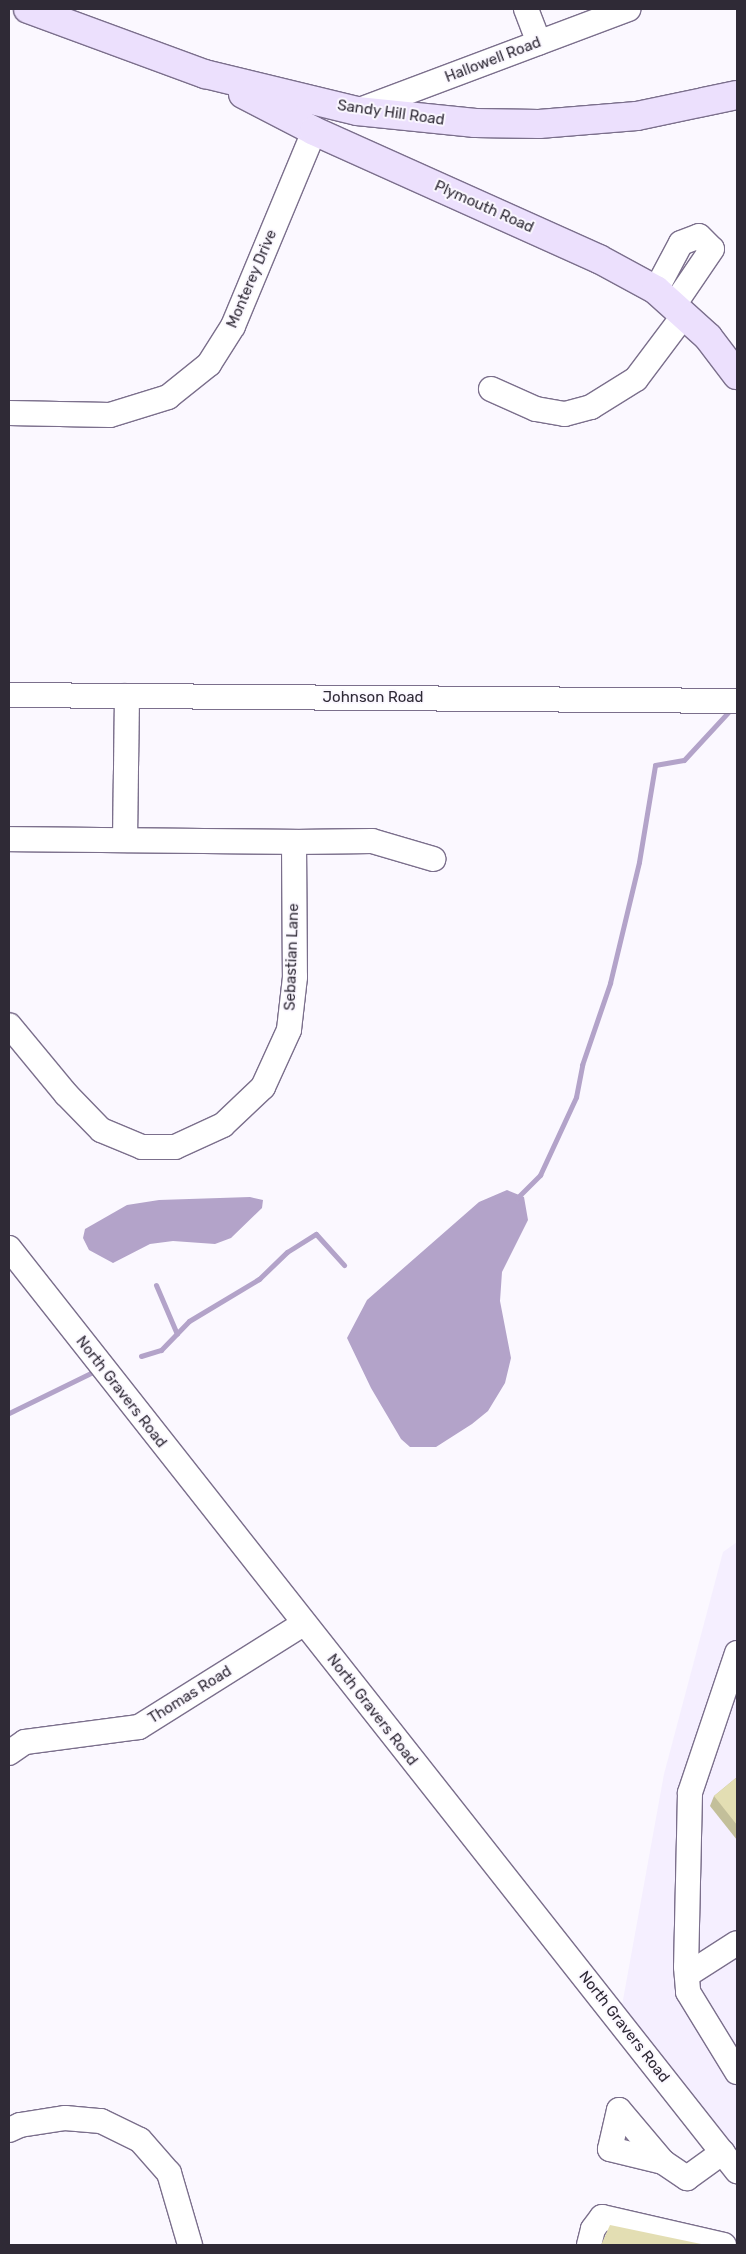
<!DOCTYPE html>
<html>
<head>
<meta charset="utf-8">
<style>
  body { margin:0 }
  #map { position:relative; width:746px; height:2254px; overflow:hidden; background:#fbf8ff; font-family:Rubik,sans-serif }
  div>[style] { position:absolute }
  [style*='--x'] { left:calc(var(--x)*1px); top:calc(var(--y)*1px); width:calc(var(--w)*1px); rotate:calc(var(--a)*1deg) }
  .built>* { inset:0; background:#f5efff }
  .water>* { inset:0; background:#b3a3c9 }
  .stream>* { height:5px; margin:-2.5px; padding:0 2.5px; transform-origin:2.5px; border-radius:2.5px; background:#b3a3c9 }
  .roads { filter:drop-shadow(1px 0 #7b6f8c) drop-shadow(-1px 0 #7b6f8c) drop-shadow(0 1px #7b6f8c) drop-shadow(0 -1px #7b6f8c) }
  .minor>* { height:24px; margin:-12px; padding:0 12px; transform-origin:12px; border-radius:12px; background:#fff }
  .major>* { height:28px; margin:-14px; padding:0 14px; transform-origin:14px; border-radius:14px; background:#ece0fd }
  .wall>* { inset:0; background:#c3bf9a }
  .building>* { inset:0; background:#e3deb3 }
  span { translate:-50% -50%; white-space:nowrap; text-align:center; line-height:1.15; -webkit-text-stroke:4px #fbf8ff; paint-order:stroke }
  .street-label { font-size:15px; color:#2f2a36 }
  .frame { position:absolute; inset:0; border:10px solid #2f2a36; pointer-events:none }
</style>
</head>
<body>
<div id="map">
  <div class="built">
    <div style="clip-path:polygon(737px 1542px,737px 2171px,619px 2022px,664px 1774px,723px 1552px)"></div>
  </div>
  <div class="water">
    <div style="clip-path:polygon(507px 1190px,524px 1197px,528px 1220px,502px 1272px,500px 1301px,511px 1358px,505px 1383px,488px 1411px,472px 1424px,436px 1447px,410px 1447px,401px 1439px,371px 1388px,347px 1338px,367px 1300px,479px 1202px)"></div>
    <div style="clip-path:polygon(250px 1197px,263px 1200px,262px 1208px,231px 1238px,215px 1244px,173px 1241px,150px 1244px,113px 1263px,89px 1250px,83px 1238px,85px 1229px,127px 1205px,159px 1200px)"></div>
  </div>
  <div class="stream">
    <div style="--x:517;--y:1198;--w:33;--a:-45"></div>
    <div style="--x:540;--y:1175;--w:86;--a:-65.2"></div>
    <div style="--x:576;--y:1097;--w:33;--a:-79"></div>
    <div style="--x:582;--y:1065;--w:87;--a:-71.1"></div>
    <div style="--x:610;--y:983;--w:124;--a:-76.5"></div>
    <div style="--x:639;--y:862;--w:98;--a:-80.6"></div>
    <div style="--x:655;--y:765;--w:29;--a:-10"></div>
    <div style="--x:684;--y:760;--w:71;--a:-47.3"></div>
    <div style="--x:156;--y:1285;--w:53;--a:66.8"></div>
    <div style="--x:141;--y:1356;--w:21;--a:-17"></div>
    <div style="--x:161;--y:1350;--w:40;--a:-46"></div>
    <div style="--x:189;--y:1321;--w:82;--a:-31"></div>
    <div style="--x:259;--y:1279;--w:39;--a:-44"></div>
    <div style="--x:287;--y:1252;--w:34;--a:-32"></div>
    <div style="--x:316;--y:1234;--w:42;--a:47.9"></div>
    <div style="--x:9;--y:1413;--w:91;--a:-26"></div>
  </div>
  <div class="roads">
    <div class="minor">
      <div style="--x:526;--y:9;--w:36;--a:69"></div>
      <div style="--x:357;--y:111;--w:290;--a:-20.6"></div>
      <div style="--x:656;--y:290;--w:53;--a:-62"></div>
      <div style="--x:681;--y:243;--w:19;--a:-21"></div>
      <div style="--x:699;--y:236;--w:18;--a:45"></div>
      <div style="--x:712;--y:249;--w:68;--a:124.2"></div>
      <div style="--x:491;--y:389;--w:49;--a:24"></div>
      <div style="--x:536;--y:409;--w:29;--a:10"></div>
      <div style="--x:565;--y:414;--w:27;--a:-15"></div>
      <div style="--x:591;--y:407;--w:53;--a:-31.9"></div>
      <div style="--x:636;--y:379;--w:80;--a:-53.1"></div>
      <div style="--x:9;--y:413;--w:101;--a:1.1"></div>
      <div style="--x:110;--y:415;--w:61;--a:-17.2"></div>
      <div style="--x:168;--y:397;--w:53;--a:-38.8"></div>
      <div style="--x:209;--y:364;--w:45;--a:-57.7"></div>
      <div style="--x:233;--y:326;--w:211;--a:-67.4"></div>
      <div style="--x:9;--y:695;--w:728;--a:0.47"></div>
      <div style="--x:9;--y:839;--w:285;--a:0.6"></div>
      <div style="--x:294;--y:842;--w:135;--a:89.6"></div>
      <div style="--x:295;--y:977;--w:53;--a:96.5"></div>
      <div style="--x:289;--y:1030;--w:63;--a:114.5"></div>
      <div style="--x:263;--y:1087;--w:55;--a:136.5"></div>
      <div style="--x:223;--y:1125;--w:53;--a:155.4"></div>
      <div style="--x:175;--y:1147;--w:33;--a:180"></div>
      <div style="--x:142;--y:1147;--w:44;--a:-157.5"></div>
      <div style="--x:101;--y:1130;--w:50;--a:-134.2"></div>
      <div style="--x:66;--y:1094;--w:89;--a:-129.6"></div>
      <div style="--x:125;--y:840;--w:144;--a:-89.2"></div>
      <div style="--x:294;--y:842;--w:78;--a:-0.7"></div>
      <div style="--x:372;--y:841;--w:64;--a:16.4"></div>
      <div style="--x:9;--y:1248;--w:1176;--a:51.74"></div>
      <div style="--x:737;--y:1653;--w:148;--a:108.6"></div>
      <div style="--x:690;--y:1793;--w:174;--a:91.3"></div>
      <div style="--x:686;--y:1967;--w:25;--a:85"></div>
      <div style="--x:688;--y:1992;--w:94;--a:58.5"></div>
      <div style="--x:9;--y:1753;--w:19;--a:-35"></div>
      <div style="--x:25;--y:1742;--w:115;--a:-7.5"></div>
      <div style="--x:139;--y:1727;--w:194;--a:-32.1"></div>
      <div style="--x:687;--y:1975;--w:59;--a:-32.6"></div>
      <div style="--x:9;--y:2130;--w:12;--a:-24"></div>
      <div style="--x:20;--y:2125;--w:46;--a:-8.8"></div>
      <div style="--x:65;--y:2118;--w:36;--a:5"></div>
      <div style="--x:101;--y:2121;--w:43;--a:26"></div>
      <div style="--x:140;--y:2140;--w:44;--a:48.7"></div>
      <div style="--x:169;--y:2173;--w:75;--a:73.7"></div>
      <div style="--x:663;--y:2162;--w:68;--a:-130.2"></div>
      <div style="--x:619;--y:2110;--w:40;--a:103"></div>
      <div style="--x:610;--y:2149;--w:55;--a:13.8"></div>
      <div style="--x:663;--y:2162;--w:29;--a:34"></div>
      <div style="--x:687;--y:2178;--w:44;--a:-35.8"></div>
      <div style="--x:589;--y:2245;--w:16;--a:-76"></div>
      <div style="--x:593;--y:2229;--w:15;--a:-53"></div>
      <div style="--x:602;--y:2217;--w:125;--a:12.9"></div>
    </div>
    <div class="major">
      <div style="--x:28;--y:9;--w:189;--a:20.2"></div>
      <div style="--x:205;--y:74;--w:156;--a:13.7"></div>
      <div style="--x:357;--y:111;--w:119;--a:5.8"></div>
      <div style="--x:475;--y:123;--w:64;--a:0.9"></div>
      <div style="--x:539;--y:124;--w:98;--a:-4.7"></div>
      <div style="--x:637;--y:116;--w:102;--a:-11.9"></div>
      <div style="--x:243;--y:94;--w:80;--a:27.5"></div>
      <div style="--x:314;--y:131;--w:312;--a:24.2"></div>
      <div style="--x:599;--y:259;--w:65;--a:28.5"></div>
      <div style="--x:656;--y:290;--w:70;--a:42.1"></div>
      <div style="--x:708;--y:337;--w:48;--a:52.7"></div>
    </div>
  </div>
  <div class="wall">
    <div style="clip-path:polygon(737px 1777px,737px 1840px,710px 1806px,714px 1796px)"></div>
  </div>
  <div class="building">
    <div style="clip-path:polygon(737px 1777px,737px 1825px,714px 1796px)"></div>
    <div style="clip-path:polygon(610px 2225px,706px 2245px,601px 2245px)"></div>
  </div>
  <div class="street-label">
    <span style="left:493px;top:60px;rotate:-21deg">Hallowell Road</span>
    <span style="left:391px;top:113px;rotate:8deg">Sandy Hill Road</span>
    <span style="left:484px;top:207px;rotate:24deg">Plymouth Road</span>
    <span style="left:252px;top:279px;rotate:-67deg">Monterey Drive</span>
    <span style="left:373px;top:698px">Johnson Road</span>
    <span style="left:292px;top:957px;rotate:-88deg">Sebastian Lane</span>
    <span style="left:121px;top:1392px;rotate:52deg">North Gravers Road</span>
    <span style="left:190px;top:1695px;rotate:-32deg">Thomas Road</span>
    <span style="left:372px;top:1710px;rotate:52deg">North Gravers Road</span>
    <span style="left:624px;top:2027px;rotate:52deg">North Gravers Road</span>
  </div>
  <div class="frame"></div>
</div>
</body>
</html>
